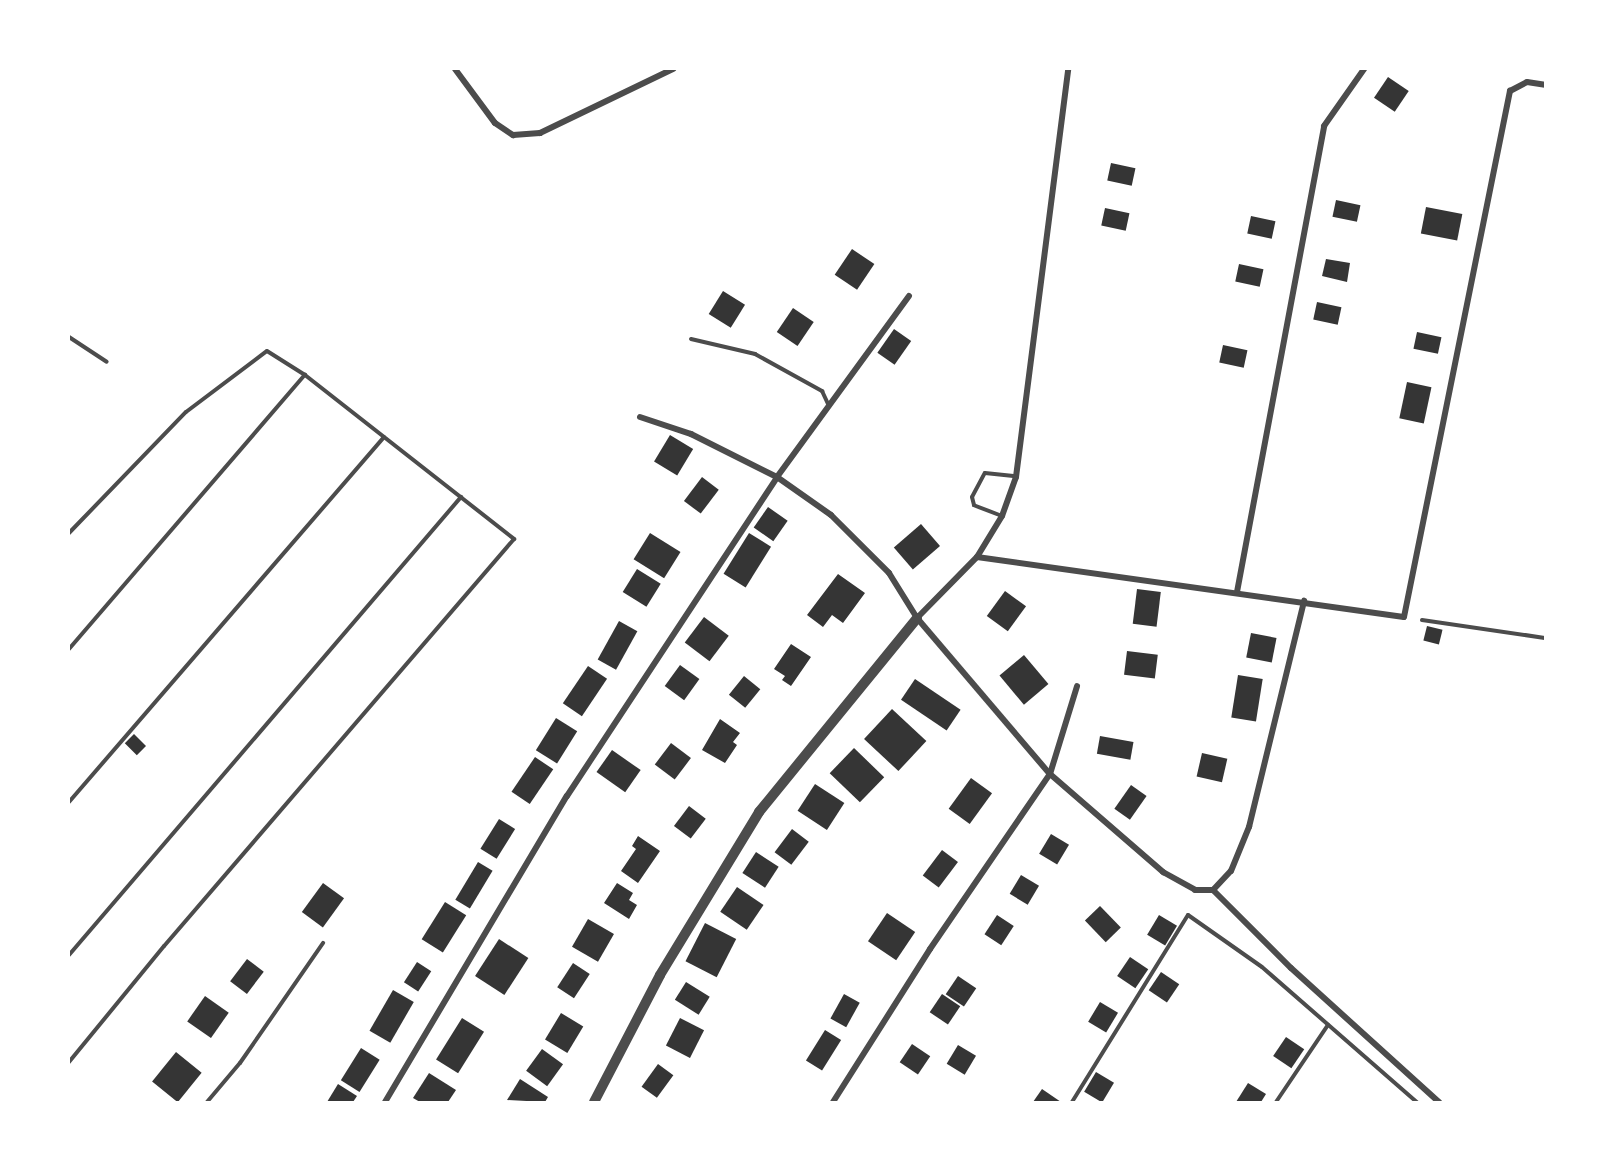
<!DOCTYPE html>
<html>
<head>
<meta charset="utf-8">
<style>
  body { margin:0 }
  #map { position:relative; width:1614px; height:1171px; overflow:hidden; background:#fff; font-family:"PT Sans Narrow",sans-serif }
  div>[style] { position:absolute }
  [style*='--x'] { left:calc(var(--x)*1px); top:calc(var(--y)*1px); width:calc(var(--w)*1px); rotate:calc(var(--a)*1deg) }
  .building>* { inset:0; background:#353535; transform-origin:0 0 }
  .service>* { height:4px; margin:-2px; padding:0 2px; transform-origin:2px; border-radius:2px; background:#4c4c4c }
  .minor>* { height:6px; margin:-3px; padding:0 3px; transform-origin:3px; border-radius:3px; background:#4c4c4c }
  .tertiary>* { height:10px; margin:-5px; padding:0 5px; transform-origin:5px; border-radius:5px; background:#4c4c4c }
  span { translate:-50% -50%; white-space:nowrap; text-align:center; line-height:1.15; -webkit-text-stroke:4.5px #fff; paint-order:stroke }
  .frame { position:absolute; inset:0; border:70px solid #fff; pointer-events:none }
</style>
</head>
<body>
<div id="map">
  <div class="building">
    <div style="left:1388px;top:77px;width:25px;height:25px;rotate:34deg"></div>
    <div style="left:1111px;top:163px;width:25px;height:18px;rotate:12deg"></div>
    <div style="left:1336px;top:200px;width:25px;height:17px;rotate:12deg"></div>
    <div style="left:1426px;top:207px;width:37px;height:27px;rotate:11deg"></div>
    <div style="left:1105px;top:208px;width:25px;height:18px;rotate:12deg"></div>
    <div style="left:1251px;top:216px;width:25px;height:18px;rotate:12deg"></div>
    <div style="left:852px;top:249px;width:27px;height:31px;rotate:34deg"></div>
    <div style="clip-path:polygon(1326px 259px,1350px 263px,1347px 282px,1322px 276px)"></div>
    <div style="left:1239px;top:264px;width:25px;height:18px;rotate:12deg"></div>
    <div style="left:723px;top:291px;width:26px;height:27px;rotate:32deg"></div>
    <div style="left:1317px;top:302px;width:25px;height:18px;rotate:12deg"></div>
    <div style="left:793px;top:308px;width:25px;height:29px;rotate:34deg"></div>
    <div style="left:894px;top:329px;width:21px;height:29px;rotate:35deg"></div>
    <div style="left:1417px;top:332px;width:25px;height:17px;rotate:12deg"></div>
    <div style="left:1223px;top:345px;width:25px;height:18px;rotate:12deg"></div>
    <div style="left:1407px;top:382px;width:25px;height:37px;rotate:12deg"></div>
    <div style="left:670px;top:435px;width:27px;height:31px;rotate:31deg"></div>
    <div style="left:702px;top:477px;width:21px;height:30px;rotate:37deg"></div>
    <div style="left:768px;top:507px;width:24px;height:25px;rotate:35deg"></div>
    <div style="left:921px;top:524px;width:29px;height:36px;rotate:49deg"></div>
    <div style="left:650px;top:533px;width:36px;height:31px;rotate:32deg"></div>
    <div style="left:749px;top:533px;width:26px;height:48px;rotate:32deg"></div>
    <div style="left:637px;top:569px;width:28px;height:27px;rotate:32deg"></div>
    <div style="clip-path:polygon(838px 574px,865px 593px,843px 623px,832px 615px,823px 627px,807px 615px)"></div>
    <div style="left:1137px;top:589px;width:24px;height:35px;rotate:7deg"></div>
    <div style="left:1005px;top:591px;width:26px;height:31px;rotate:36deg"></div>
    <div style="left:704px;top:617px;width:31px;height:32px;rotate:37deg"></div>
    <div style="left:619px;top:621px;width:21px;height:44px;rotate:29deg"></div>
    <div style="left:1427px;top:626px;width:16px;height:15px;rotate:14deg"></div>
    <div style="left:1251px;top:633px;width:26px;height:25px;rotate:11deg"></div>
    <div style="clip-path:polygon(791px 644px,811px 657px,791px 686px,782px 680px,785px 676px,774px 669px)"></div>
    <div style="left:1127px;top:651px;width:31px;height:24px;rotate:7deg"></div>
    <div style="left:1024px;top:655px;width:38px;height:32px;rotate:50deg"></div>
    <div style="left:680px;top:665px;width:24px;height:26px;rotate:36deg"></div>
    <div style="left:588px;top:666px;width:23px;height:45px;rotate:34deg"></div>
    <div style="left:1238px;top:675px;width:25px;height:43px;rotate:9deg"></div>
    <div style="left:744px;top:676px;width:21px;height:24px;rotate:39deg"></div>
    <div style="left:915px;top:679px;width:55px;height:25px;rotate:34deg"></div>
    <div style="left:892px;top:709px;width:47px;height:41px;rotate:43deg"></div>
    <div style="left:556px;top:718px;width:25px;height:38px;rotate:32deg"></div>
    <div style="clip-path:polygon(720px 719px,740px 733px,733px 742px,737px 745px,725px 763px,702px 750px)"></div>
    <div style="left:134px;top:734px;width:17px;height:13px;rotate:45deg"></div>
    <div style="left:1100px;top:736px;width:34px;height:18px;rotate:10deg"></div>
    <div style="left:671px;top:743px;width:25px;height:27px;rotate:37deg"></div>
    <div style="left:854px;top:748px;width:42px;height:35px;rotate:44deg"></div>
    <div style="left:612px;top:750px;width:35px;height:27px;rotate:35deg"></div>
    <div style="left:1202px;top:753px;width:26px;height:24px;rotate:13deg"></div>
    <div style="left:535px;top:757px;width:22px;height:42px;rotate:34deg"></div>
    <div style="left:971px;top:778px;width:26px;height:38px;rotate:36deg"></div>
    <div style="left:815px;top:784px;width:35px;height:32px;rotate:33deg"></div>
    <div style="left:1131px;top:785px;width:19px;height:29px;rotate:35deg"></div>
    <div style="left:689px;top:806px;width:21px;height:25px;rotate:37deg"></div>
    <div style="left:499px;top:819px;width:19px;height:35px;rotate:32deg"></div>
    <div style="left:792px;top:829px;width:21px;height:29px;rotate:37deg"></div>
    <div style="left:1051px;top:834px;width:21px;height:23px;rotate:31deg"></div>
    <div style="clip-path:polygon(638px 836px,660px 851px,638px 883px,621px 871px,636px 849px,632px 846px)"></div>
    <div style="left:942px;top:850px;width:20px;height:32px;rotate:37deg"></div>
    <div style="left:756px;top:852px;width:27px;height:25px;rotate:33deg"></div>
    <div style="left:478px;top:862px;width:17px;height:44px;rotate:31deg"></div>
    <div style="left:1021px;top:875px;width:21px;height:22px;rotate:31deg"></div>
    <div style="left:323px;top:883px;width:26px;height:36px;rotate:36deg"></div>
    <div style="clip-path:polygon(617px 883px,633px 893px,629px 900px,637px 905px,629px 919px,604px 903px)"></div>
    <div style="left:737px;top:887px;width:32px;height:30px;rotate:34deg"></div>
    <div style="left:445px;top:902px;width:25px;height:44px;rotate:32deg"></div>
    <div style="left:1100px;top:906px;width:30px;height:21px;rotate:46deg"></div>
    <div style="left:887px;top:913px;width:34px;height:34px;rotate:34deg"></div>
    <div style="left:997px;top:915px;width:20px;height:23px;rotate:33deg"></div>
    <div style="left:1159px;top:915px;width:21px;height:23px;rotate:31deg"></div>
    <div style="left:588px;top:919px;width:30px;height:32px;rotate:30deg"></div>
    <div style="left:705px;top:923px;width:35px;height:43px;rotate:27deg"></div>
    <div style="left:499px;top:939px;width:35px;height:44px;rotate:33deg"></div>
    <div style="left:1130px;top:957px;width:22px;height:23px;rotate:34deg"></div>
    <div style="left:247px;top:959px;width:21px;height:28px;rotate:37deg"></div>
    <div style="left:417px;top:962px;width:17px;height:24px;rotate:33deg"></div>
    <div style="left:573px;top:963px;width:20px;height:29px;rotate:33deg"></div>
    <div style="left:1161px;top:972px;width:22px;height:22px;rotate:34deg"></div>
    <div style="left:958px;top:976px;width:22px;height:22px;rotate:34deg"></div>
    <div style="left:686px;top:982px;width:28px;height:21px;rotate:32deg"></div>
    <div style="left:393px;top:990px;width:24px;height:47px;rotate:30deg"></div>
    <div style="left:844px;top:994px;width:18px;height:28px;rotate:29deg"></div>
    <div style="left:942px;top:994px;width:22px;height:22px;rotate:34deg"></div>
    <div style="left:205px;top:996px;width:29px;height:31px;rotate:35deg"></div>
    <div style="left:1100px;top:1002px;width:21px;height:23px;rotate:31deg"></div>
    <div style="left:561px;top:1013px;width:26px;height:31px;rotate:31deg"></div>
    <div style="left:462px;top:1018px;width:26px;height:49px;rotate:32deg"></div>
    <div style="left:680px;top:1018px;width:27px;height:31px;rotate:27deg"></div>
    <div style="left:825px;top:1030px;width:19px;height:36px;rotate:32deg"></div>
    <div style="left:1286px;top:1037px;width:22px;height:23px;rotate:34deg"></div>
    <div style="left:912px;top:1044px;width:22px;height:22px;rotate:34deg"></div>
    <div style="left:958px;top:1045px;width:21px;height:22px;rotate:31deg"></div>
    <div style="left:361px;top:1048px;width:22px;height:38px;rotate:32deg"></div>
    <div style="left:542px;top:1049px;width:26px;height:27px;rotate:36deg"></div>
    <div style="left:176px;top:1052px;width:33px;height:38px;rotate:39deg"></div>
    <div style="left:658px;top:1064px;width:19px;height:28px;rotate:36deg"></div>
    <div style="left:1096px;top:1072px;width:21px;height:23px;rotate:31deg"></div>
    <div style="clip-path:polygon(429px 1073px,456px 1090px,448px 1102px,420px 1102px,413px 1098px)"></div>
    <div style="clip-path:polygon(520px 1079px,548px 1097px,545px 1102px,507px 1100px)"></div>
    <div style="clip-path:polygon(1248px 1083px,1266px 1094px,1261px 1102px,1236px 1102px)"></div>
    <div style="clip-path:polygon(338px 1084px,357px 1096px,353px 1102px,327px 1102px)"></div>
    <div style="clip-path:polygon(1042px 1089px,1061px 1102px,1033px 1102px)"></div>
  </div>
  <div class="service">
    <div style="--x:69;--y:337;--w:45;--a:33.3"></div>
    <div style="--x:691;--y:339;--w:66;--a:13.2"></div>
    <div style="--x:755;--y:354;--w:77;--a:28.9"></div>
    <div style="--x:822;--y:391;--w:17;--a:65"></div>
    <div style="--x:1002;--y:516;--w:30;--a:-159"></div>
    <div style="--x:974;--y:505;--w:8;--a:-104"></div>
    <div style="--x:972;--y:497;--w:27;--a:-62"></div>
    <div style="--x:985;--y:473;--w:31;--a:6"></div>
    <div style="--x:69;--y:533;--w:168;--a:-46"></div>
    <div style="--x:186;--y:412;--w:101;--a:-37"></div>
    <div style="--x:267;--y:351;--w:45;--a:32.3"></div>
    <div style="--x:1422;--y:620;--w:124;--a:8.3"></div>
    <div style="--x:69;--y:649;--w:362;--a:-49.3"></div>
    <div style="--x:305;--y:375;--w:266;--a:38.1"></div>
    <div style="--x:514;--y:539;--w:537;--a:130.69"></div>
    <div style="--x:164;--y:946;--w:150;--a:129.3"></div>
    <div style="--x:69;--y:802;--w:482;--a:-49.2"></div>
    <div style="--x:69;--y:955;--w:603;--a:-49.44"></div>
    <div style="--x:207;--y:1102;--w:51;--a:-49.8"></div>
    <div style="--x:240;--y:1063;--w:146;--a:-55.3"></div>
    <div style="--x:1072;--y:1102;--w:220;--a:-58.2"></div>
    <div style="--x:1188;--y:915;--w:90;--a:35.1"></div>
    <div style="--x:1262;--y:967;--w:206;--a:41.1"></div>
    <div style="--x:1276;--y:1102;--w:93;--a:-56"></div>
  </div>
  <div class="minor">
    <div style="--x:455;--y:69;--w:67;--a:53.5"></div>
    <div style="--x:495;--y:123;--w:22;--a:34"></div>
    <div style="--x:513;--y:135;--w:27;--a:-4"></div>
    <div style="--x:540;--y:133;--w:148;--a:-25.7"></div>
    <div style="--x:640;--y:417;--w:54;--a:18.4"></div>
    <div style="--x:691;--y:434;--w:96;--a:26.6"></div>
    <div style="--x:777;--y:477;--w:66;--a:35.1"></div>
    <div style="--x:831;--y:515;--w:82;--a:45"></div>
    <div style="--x:889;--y:573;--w:53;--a:58.1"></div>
    <div style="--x:917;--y:618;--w:205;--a:49.6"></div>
    <div style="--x:1050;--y:774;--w:150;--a:40.9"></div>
    <div style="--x:1163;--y:872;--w:37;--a:29"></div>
    <div style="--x:1195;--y:890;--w:18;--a:0"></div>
    <div style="--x:1213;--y:890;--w:110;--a:45"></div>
    <div style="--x:1291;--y:968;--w:200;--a:42.2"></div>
    <div style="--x:977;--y:557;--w:431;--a:8"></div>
    <div style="--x:1404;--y:617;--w:537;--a:-78.61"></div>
    <div style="--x:1510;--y:91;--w:19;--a:-28"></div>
    <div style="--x:1527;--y:82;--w:18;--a:9"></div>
    <div style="--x:1237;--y:592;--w:474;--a:-79.4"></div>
    <div style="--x:1324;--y:126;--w:70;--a:-54.9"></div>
    <div style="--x:917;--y:618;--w:86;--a:-45.5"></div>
    <div style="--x:977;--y:557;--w:48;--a:-58.6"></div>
    <div style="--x:1002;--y:516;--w:41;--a:-70.3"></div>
    <div style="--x:1016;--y:477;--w:411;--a:-82.7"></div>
    <div style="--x:1213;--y:890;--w:26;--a:-47"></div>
    <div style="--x:1231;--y:871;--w:48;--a:-67.8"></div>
    <div style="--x:1249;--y:827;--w:233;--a:-76.3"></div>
    <div style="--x:385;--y:1102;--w:356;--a:-59.3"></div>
    <div style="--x:567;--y:796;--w:382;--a:-56.6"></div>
    <div style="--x:777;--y:477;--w:224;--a:-53.9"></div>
    <div style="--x:833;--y:1102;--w:181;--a:-57.6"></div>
    <div style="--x:930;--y:949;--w:212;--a:-55.6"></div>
    <div style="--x:1050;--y:774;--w:92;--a:-72.9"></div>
  </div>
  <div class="tertiary">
    <div style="--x:594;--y:1102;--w:143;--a:-62.5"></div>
    <div style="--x:660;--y:975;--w:191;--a:-58.7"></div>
    <div style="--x:759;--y:812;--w:250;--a:-50.8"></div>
  </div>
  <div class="frame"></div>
</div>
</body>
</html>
